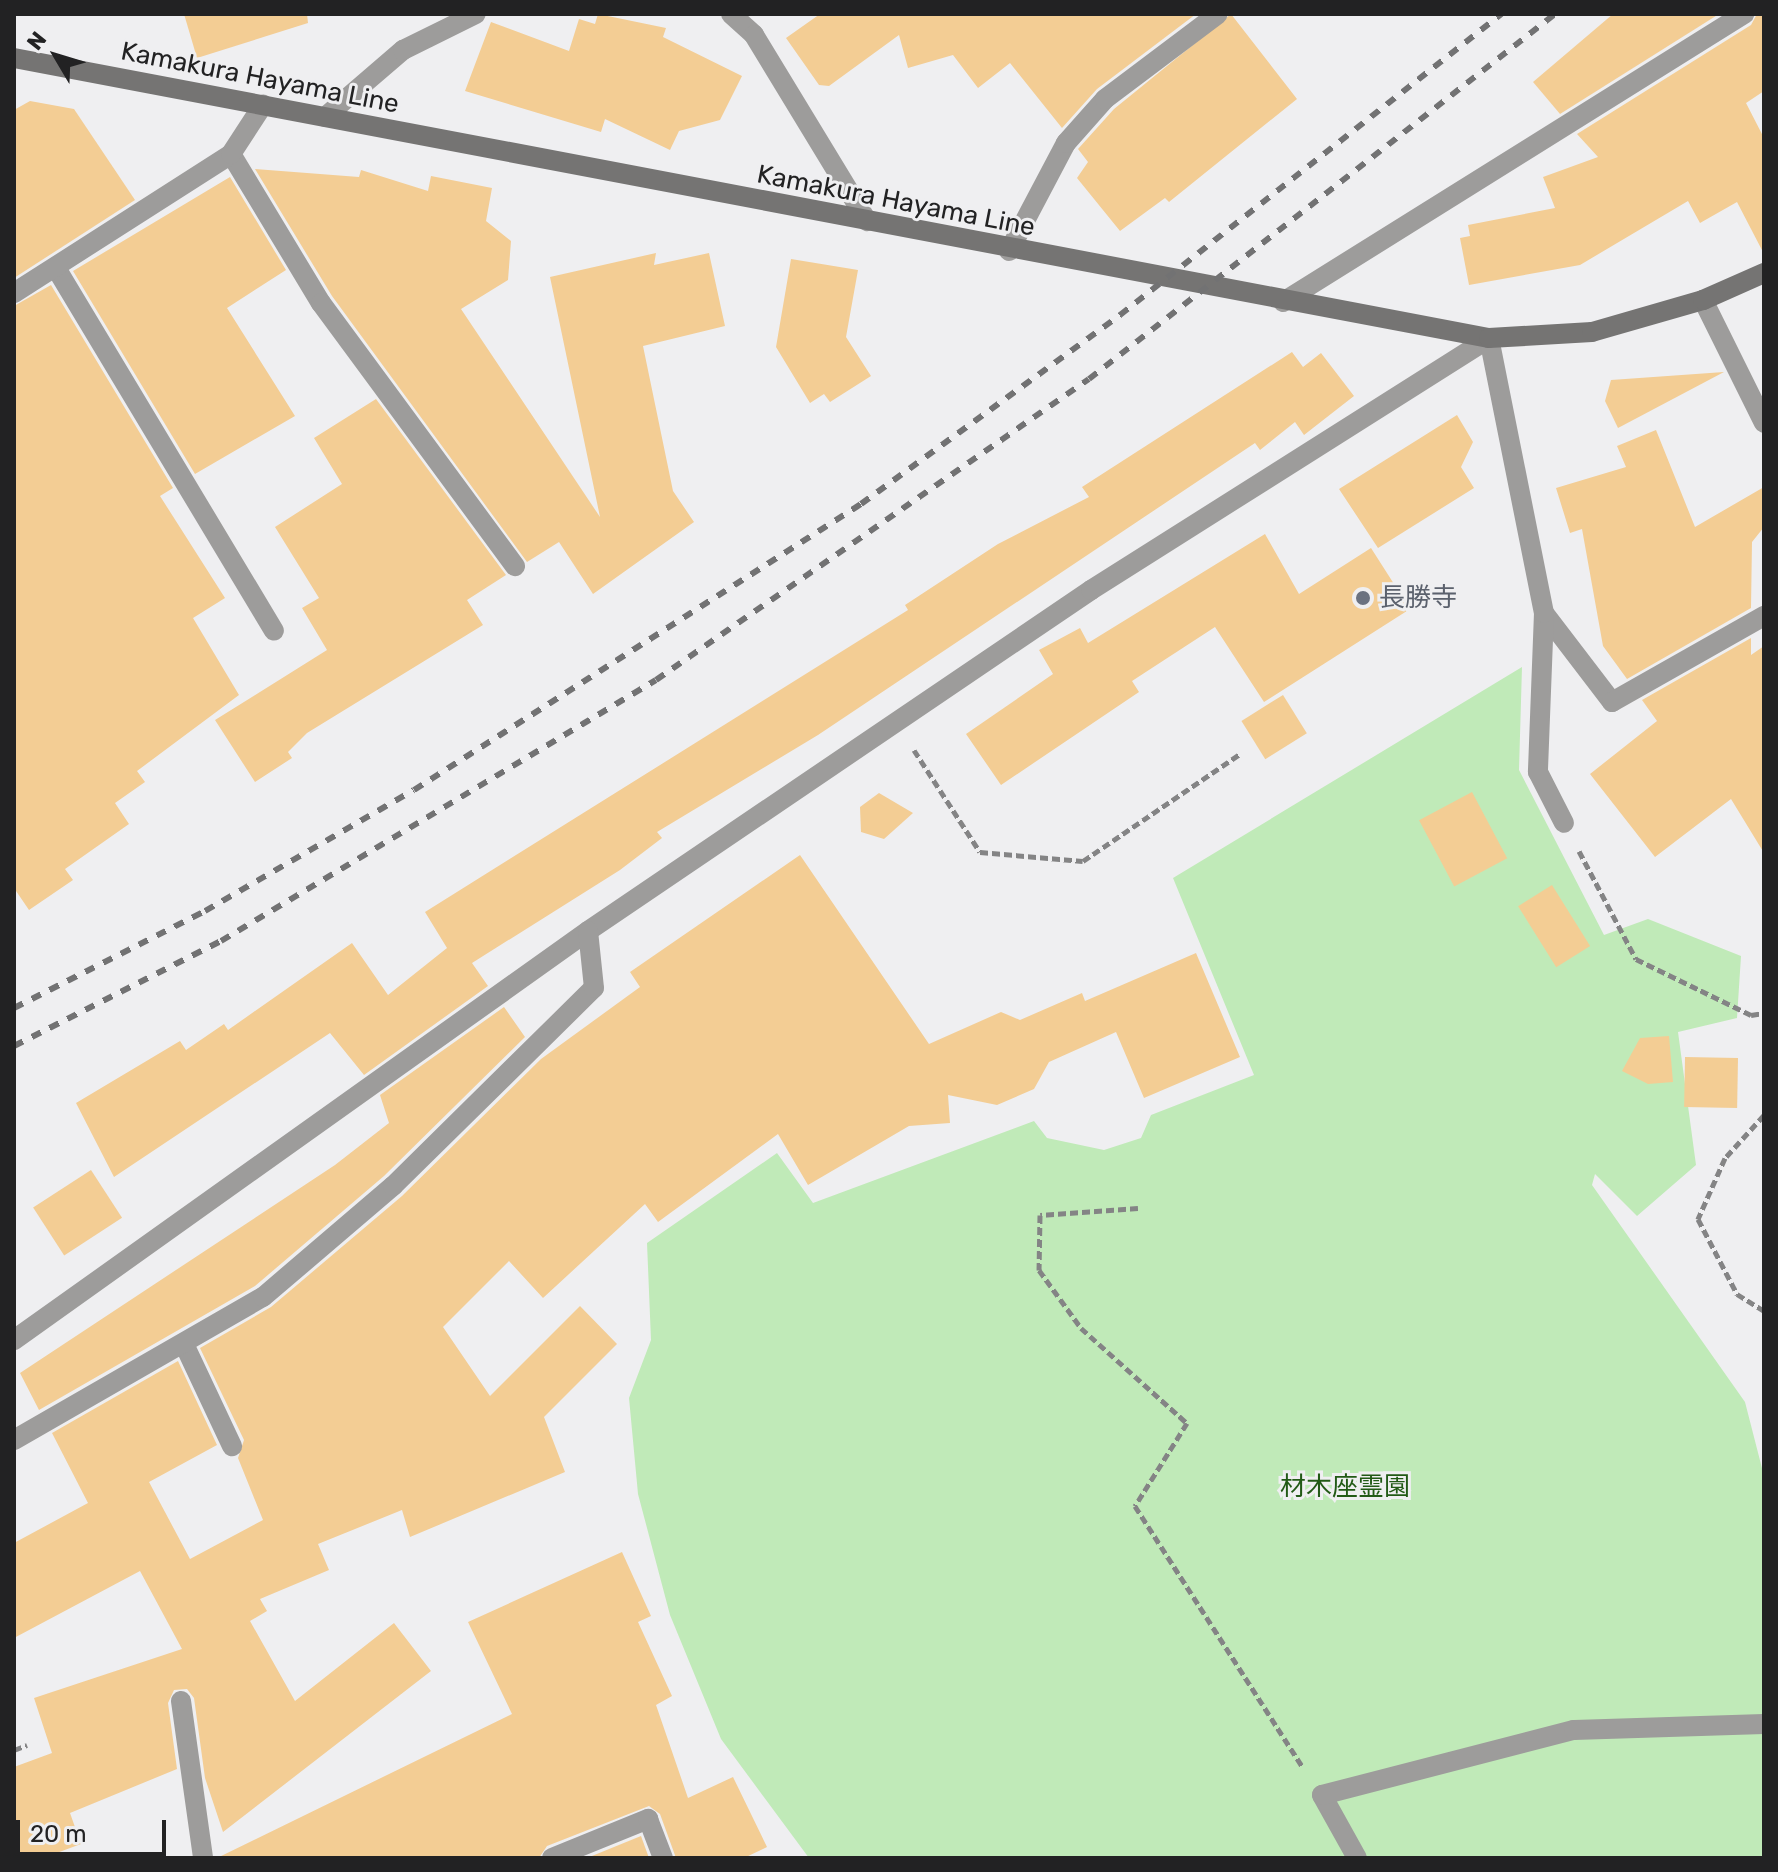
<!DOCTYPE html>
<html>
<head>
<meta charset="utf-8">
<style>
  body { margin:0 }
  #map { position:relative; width:1778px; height:1872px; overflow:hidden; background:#efeff1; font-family:Rubik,"Noto Sans JP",sans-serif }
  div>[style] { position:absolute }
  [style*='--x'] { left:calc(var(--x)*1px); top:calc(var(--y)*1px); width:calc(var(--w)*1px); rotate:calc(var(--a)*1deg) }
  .green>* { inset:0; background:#c0eab8 }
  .building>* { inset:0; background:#f3cd94; transform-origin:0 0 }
  .path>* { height:5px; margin-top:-2.5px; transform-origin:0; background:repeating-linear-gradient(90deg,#848485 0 8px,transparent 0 12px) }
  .service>* { height:20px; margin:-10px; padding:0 10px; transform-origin:10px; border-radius:10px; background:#9d9c9b }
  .minor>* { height:20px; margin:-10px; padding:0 10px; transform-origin:10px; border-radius:10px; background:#9d9c9b }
  .secondary>* { height:20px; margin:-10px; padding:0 10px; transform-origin:10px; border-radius:10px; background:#757473 }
  .rail>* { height:6px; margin-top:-3px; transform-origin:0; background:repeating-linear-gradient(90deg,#727273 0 10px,transparent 0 20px) }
  .dots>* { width:22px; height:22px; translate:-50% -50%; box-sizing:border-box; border:4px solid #efeff1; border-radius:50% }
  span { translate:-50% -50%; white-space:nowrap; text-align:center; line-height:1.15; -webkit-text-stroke:6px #efeff1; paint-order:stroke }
  .street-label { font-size:26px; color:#222223 }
  .worship-label { font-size:26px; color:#5b616d }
  .left { translate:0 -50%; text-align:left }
  .park-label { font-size:26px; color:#225a16 }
  .frame { position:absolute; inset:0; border:16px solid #222223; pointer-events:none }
  .north { position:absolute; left:16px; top:16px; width:80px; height:80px; -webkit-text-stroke:6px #efeff1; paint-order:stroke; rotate:308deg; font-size:22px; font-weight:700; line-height:32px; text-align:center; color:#222223 }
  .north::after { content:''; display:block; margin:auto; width:28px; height:36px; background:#222223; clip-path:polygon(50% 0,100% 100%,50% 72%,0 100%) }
  .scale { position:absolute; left:16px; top:1820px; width:150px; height:36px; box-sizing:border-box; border:4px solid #222223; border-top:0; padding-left:10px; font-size:24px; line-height:28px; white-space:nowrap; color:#222223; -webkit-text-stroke:6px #efeff1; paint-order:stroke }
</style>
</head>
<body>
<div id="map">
  <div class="green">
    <div style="clip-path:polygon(1522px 667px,1519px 770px,1604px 935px,1648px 919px,1741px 956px,1737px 1018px,1678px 1032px,1696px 1165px,1637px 1216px,1595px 1174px,1592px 1185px,1745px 1402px,1764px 1476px,1764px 1858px,809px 1858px,721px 1739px,670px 1615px,638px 1494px,629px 1398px,651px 1340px,647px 1243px,777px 1153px,813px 1203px,1034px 1121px,1047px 1138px,1104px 1150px,1141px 1138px,1151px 1115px,1254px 1075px,1173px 878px)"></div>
  </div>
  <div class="building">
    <div style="clip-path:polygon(184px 14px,307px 14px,308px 23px,197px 58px)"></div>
    <div style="clip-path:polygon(598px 14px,666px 28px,663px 37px,742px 76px,720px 120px,679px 131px,670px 150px,605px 119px,601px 132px,465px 91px,491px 22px,569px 51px,579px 19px,595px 24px)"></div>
    <div style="clip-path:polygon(820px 14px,1196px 14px,1097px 89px,1062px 128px,1010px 63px,978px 88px,953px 55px,908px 68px,899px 35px,829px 86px,819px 85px,786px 38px)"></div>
    <div style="clip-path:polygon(1231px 14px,1297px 99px,1169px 202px,1165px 198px,1120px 231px,1077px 178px,1088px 162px,1078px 149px,1114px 109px)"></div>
    <div style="clip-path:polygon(1613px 14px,1719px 14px,1560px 114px,1533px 82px)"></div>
    <div style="clip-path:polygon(1757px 14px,1764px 14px,1764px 91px,1746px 103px,1764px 138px,1764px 254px,1737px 202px,1700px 223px,1688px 201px,1580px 265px,1469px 285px,1460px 238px,1470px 236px,1468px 225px,1555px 208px,1543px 177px,1598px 157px,1577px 134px,1751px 25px)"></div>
    <div style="clip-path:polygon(30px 101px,74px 109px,135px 200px,14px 278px,14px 110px)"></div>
    <div style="clip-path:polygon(255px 169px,359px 177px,361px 170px,428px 191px,431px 176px,492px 188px,486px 221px,511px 241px,508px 280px,461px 309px,600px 517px,550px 277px,656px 253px,654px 265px,709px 253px,725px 326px,643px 346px,673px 491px,694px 522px,593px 594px,559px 542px,527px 562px,332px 296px)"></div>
    <div style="clip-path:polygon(230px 177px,286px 270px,227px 308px,295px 416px,195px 474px,73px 271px)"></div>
    <div style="clip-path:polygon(791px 259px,858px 270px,846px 337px,871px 376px,830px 402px,824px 394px,810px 403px,776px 347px)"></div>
    <div style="clip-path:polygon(51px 285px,173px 488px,160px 496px,225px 598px,193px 618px,239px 695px,137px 771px,145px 782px,115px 803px,129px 824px,65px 869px,73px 880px,29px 910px,14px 888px,14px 306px)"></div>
    <div style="clip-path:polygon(1292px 352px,1303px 367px,1321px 353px,1354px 396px,1304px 435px,1295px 422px,1260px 450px,1255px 443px,818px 735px,657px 832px,662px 838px,620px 870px,472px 963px,488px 986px,364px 1075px,330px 1033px,114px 1177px,76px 1103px,180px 1041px,186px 1050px,224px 1024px,228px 1030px,352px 943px,388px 995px,447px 948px,425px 912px,908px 610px,905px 605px,998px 544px,1089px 497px,1082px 487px)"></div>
    <div style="clip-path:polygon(1724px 372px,1618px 428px,1605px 401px,1611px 380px)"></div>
    <div style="clip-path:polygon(376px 399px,506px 575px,467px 600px,483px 625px,307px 733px,288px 752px,292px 758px,255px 782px,215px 720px,327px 650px,302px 608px,319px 598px,275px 527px,342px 484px,314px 438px)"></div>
    <div style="clip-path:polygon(1457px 415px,1473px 442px,1461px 467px,1474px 488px,1378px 548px,1339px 489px)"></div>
    <div style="clip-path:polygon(1656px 430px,1695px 527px,1764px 487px,1764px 527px,1752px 542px,1751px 608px,1627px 679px,1603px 646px,1582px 529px,1570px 533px,1556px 488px,1626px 467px,1617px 446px)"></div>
    <div style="clip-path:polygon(1265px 534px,1299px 594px,1371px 548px,1410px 609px,1264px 702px,1215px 627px,1132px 681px,1139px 692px,1001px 785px,966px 734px,1053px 674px,1039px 650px,1080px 628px,1088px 643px)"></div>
    <div style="clip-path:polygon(1751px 638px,1751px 655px,1764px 646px,1764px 853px,1731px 799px,1655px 857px,1590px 774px,1657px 721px,1642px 700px)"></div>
    <div style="left:1283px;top:695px;width:45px;height:49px;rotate:58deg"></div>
    <div style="left:1472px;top:792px;width:75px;height:60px;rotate:62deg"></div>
    <div style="clip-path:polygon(879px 793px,913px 813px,884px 839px,861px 832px,860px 807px)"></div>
    <div style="clip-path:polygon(800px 855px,929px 1044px,1001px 1012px,1020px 1020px,1082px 993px,1085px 1001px,1196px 953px,1240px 1057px,1144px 1098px,1116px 1032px,1049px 1062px,1034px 1089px,997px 1105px,948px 1095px,950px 1123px,909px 1126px,808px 1185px,778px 1134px,658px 1222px,645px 1204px,543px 1298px,509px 1261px,443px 1327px,490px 1396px,580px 1306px,617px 1344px,544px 1417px,565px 1472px,410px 1537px,402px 1510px,318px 1544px,329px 1570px,260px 1599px,267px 1611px,250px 1621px,295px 1701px,394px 1623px,431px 1671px,223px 1832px,205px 1778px,194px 1698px,187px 1689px,174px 1690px,168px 1703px,177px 1769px,70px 1813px,81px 1844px,43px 1858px,14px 1858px,14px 1767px,52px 1753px,34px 1698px,182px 1649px,140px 1571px,14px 1638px,14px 1543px,88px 1503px,52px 1433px,178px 1361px,217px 1445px,149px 1482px,190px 1559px,263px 1520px,238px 1458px,244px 1440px,200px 1348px,271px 1307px,402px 1196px,541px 1059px,640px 987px,630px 972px)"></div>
    <div style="left:1552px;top:885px;width:72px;height:40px;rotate:58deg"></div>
    <div style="clip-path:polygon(504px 1007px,525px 1037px,384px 1176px,255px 1286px,39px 1410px,20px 1373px,335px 1165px,389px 1123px,380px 1095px)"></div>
    <div style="clip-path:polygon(1669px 1036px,1673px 1082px,1648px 1084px,1622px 1071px,1640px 1038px)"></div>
    <div style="left:1738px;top:1058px;width:50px;height:53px;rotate:91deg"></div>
    <div style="left:91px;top:1170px;width:57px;height:69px;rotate:57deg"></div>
    <div style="clip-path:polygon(622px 1552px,651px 1616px,638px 1622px,672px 1696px,656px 1705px,688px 1798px,733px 1777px,767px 1847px,744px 1858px,676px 1858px,660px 1814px,649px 1806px,547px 1846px,539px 1858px,217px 1858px,512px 1714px,468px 1622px)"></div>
    <div style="clip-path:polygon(641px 1836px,649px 1858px,587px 1858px)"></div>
  </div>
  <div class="path">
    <div style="--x:914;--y:750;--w:121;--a:57.1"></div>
    <div style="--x:980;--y:852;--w:103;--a:5"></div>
    <div style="--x:1083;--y:861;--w:190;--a:-34.3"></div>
    <div style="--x:1579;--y:851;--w:122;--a:62.2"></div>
    <div style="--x:1636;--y:959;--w:128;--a:26"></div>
    <div style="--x:1751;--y:1015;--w:13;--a:-9"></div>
    <div style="--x:1764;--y:1115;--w:58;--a:132.2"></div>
    <div style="--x:1725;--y:1158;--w:67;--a:113.9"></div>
    <div style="--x:1698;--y:1219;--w:85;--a:62.5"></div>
    <div style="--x:1737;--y:1294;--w:32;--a:32"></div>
    <div style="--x:1138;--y:1208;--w:98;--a:175.9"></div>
    <div style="--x:1040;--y:1215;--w:55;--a:91"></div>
    <div style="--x:1039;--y:1270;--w:72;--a:54.1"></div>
    <div style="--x:1081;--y:1328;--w:142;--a:41.9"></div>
    <div style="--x:1187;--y:1423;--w:98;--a:122.1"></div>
    <div style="--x:1135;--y:1506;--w:311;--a:57.3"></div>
    <div style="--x:14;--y:1750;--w:14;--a:-21"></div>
  </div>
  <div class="service">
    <div style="--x:325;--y:117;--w:103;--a:-40.7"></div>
    <div style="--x:403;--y:50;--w:81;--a:-26.3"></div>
    <div style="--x:231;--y:154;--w:174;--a:58.9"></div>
    <div style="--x:321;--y:303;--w:327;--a:53.6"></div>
    <div style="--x:1009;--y:251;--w:122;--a:-62.2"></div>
    <div style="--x:1066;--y:143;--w:59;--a:-48.4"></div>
    <div style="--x:1105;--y:99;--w:141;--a:-37"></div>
    <div style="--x:56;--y:268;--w:423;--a:59"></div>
    <div style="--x:1544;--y:613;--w:112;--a:52.6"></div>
    <div style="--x:1612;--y:702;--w:175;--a:-29.5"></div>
    <div style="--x:1544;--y:613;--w:159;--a:92.2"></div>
    <div style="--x:1538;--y:772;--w:57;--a:63"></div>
    <div style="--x:184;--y:1344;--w:113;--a:64.8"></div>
    <div style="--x:181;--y:1701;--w:159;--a:82"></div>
    <div style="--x:552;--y:1858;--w:104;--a:-22.1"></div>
    <div style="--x:648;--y:1819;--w:42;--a:69"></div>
  </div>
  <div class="minor">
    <div style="--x:731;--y:14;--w:31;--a:42"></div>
    <div style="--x:754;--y:35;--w:218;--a:58.7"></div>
    <div style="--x:14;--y:293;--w:258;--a:-32.6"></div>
    <div style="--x:231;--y:154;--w:59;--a:-56.9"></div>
    <div style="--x:1703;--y:300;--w:137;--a:63.6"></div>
    <div style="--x:1283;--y:302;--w:544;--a:-31.99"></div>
    <div style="--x:14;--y:1340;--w:705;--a:-35.47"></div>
    <div style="--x:588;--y:931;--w:608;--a:-34.13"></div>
    <div style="--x:1091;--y:590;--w:471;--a:-32.3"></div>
    <div style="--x:1489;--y:338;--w:280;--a:78.7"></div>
    <div style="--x:14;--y:1440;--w:287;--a:-29.9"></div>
    <div style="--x:263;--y:1297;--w:171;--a:-40.5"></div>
    <div style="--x:393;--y:1186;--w:282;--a:-44.6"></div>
    <div style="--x:594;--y:988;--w:57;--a:-96"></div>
    <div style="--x:1357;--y:1858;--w:72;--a:-119.1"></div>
    <div style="--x:1322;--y:1795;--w:260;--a:-14.5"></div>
    <div style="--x:1574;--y:1730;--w:190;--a:-1.8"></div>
  </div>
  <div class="secondary">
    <div style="--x:14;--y:58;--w:1501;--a:10.75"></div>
    <div style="--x:1489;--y:338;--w:103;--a:-3.3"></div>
    <div style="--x:1592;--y:332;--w:116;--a:-16.1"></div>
    <div style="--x:1703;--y:300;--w:67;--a:-23.9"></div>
  </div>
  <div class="rail">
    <div style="--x:14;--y:1008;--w:214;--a:-26.9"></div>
    <div style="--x:205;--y:911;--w:241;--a:-30.1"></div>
    <div style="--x:414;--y:790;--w:531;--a:-32.61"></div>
    <div style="--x:861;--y:504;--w:321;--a:-36.1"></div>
    <div style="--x:1120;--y:315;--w:486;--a:-38.3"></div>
    <div style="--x:14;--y:1046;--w:232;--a:-26.9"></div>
    <div style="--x:221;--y:941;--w:507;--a:-30.96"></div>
    <div style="--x:656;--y:680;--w:527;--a:-34.81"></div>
    <div style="--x:1089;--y:379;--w:592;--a:-38.07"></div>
  </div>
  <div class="dots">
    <div style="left:1363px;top:598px;background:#6b7280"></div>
  </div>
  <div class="street-label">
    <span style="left:260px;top:78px;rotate:11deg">Kamakura Hayama Line</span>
    <span style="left:896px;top:201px;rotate:11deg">Kamakura Hayama Line</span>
  </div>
  <div class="worship-label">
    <span class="left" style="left:1379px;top:598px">長勝寺</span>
  </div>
  <div class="park-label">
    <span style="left:1345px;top:1487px">材木座霊園</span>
  </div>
  <div class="frame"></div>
  <div class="north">N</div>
  <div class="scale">20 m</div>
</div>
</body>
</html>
